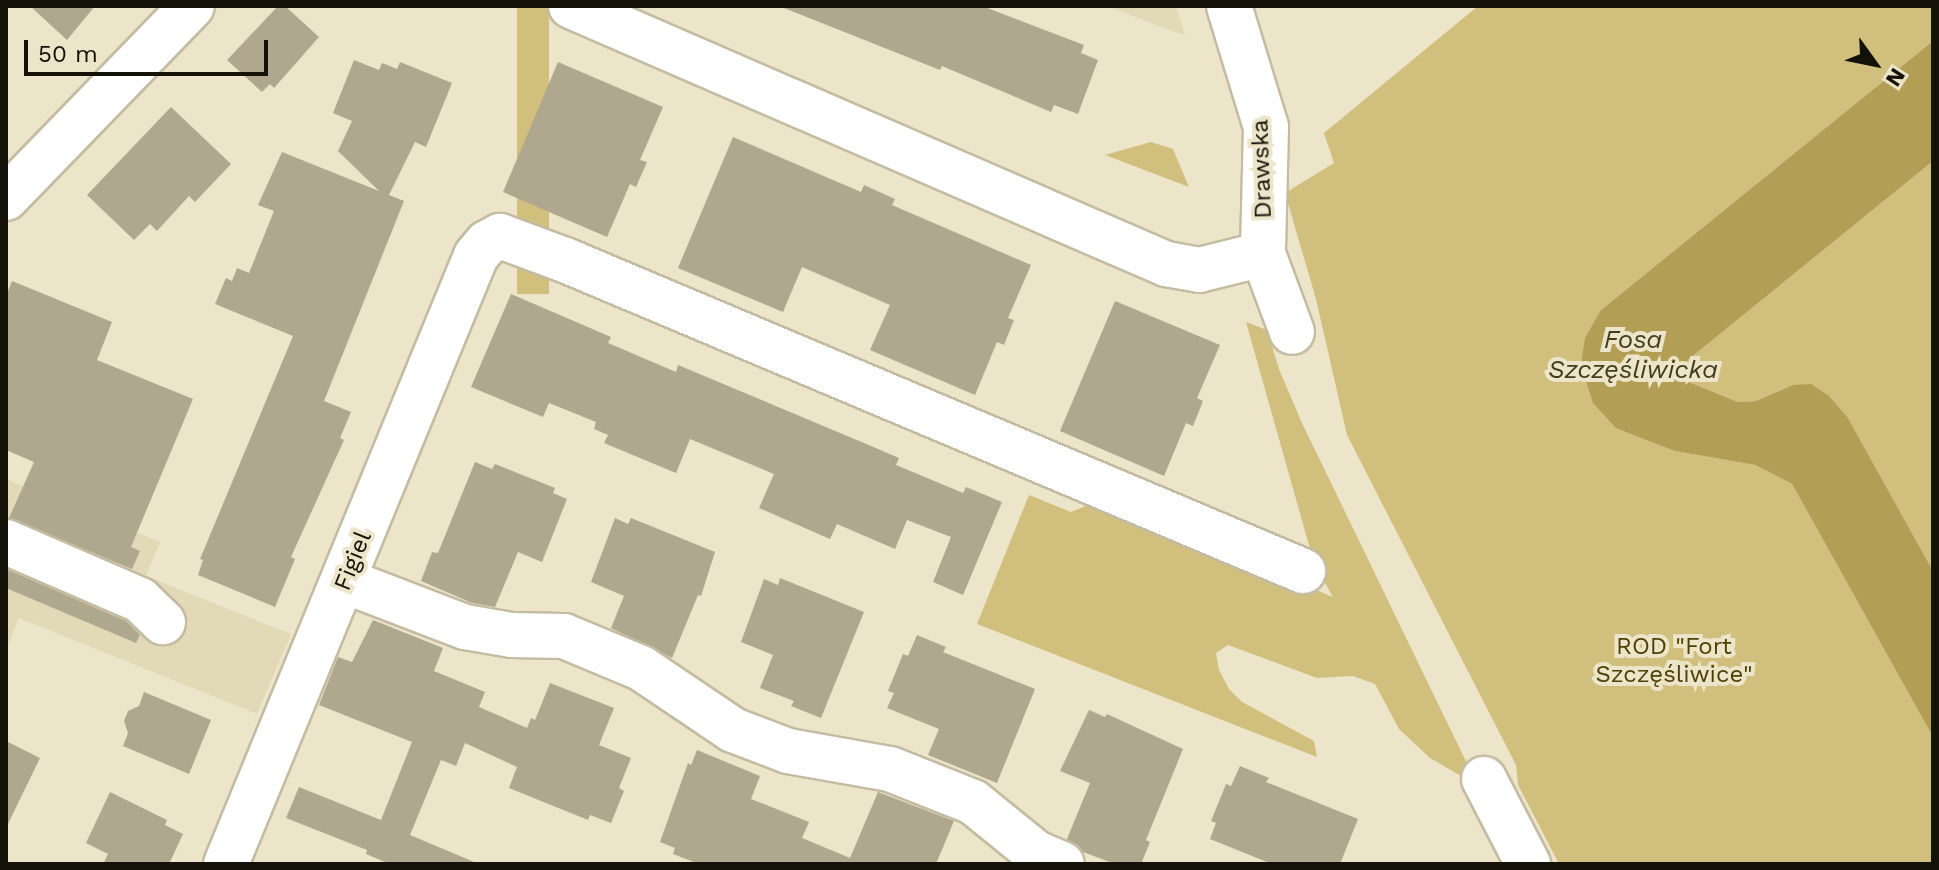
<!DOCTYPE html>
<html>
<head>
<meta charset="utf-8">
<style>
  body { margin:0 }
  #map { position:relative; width:1939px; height:870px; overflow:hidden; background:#ece5ca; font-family:"Work Sans",sans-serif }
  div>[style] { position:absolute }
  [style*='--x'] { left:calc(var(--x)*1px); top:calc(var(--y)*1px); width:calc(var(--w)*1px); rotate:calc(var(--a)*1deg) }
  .built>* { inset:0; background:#e2d9b7 }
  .green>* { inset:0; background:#d1bf7e; transform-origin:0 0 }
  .water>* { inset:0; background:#b39e55 }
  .building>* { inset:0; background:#afa78e }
  .roads { filter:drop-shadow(2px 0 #c4bca2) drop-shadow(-2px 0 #c4bca2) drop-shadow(0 2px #c4bca2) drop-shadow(0 -2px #c4bca2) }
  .minor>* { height:44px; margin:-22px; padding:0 22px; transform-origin:22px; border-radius:22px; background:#fff }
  span { translate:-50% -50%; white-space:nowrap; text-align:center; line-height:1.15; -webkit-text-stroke:8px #ece5ca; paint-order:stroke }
  .street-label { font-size:24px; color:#141108 }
  .park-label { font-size:24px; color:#4e4002 }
  .water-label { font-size:26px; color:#453c1b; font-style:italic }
  .frame { position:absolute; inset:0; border:8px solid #141108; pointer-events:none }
  .north { position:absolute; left:1835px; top:24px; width:80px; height:80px; -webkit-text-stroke:6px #ece5ca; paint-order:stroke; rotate:123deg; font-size:22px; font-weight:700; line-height:32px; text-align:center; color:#141108 }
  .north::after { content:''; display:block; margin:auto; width:28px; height:36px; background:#141108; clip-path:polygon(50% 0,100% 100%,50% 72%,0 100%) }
  .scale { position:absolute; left:24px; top:40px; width:244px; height:36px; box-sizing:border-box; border:4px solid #141108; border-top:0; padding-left:10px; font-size:24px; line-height:28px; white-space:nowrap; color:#141108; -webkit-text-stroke:6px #ece5ca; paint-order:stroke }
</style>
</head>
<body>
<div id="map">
  <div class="built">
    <div style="clip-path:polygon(1107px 6px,1176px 6px,1185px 35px,1169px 30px)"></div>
    <div style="clip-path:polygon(6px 479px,160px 542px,146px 576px,291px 634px,257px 714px,19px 618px,6px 650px)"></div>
  </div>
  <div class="green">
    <div style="left:517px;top:6px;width:32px;height:288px"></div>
    <div style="clip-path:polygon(1478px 6px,1933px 6px,1933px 41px,1601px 310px,1675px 451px,1755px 465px,1792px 484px,1933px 737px,1933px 864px,1559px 864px,1518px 785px,1516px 765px,1347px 435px,1316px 299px,1285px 193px,1334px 163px,1324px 133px)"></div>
    <div style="clip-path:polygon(1151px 142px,1173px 149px,1189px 187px,1105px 155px)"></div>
    <div style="clip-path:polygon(1933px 161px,1933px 571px,1848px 418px,1793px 385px,1756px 401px,1738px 402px,1684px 380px,1680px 371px,1689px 359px)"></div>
    <div style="clip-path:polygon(1246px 322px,1267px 330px,1279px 369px,1301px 421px,1474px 778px,1468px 780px,1430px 758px,1399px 729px,1375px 684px,1353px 676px,1317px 678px,1228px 645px,1216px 653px,1219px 670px,1229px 689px,1242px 702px,1314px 741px,1317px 757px,977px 624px,1029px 495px,1071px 512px,1101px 500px,1333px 597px,1314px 563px)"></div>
  </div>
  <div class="water">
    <div style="clip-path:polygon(1933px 41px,1933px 161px,1689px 359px,1680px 371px,1684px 380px,1738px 402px,1756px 401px,1793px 385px,1811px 384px,1829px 396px,1848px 418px,1933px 571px,1933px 737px,1792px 484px,1755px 465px,1675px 451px,1616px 428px,1593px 403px,1581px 365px,1585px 338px,1601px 310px)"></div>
  </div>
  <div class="building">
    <div style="clip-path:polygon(30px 6px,95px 6px,67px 40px)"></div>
    <div style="clip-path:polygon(278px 6px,285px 6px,319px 37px,274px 88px,270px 84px,262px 92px,227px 60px)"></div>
    <div style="clip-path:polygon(779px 6px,982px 6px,1084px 45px,1081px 53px,1098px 60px,1078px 114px,1054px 105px,1051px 112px,942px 66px,940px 70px)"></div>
    <div style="clip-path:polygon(354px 60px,379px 70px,382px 63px,397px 69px,400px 62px,452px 83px,426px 147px,415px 142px,389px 195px,404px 201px,324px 401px,351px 412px,340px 438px,344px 440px,291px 557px,295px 559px,275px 607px,198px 575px,203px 560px,200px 559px,293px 336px,215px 304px,226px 278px,232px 281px,237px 268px,249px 273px,274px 211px,258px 205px,282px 152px,379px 191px,338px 151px,352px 121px,333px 113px)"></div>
    <div style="clip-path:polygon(558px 62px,663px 107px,640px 160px,647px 162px,636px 187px,630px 184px,607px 237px,503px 192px)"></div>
    <div style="clip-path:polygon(171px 107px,231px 164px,195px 202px,189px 196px,157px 231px,150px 224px,134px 240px,87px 195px)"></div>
    <div style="clip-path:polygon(733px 137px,861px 192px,864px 185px,895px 199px,892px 205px,1031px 265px,1008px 318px,1014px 320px,1004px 345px,997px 342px,975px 395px,870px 350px,890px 305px,802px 267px,783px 312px,678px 268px)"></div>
    <div style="clip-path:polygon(12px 281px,112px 322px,97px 360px,193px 399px,131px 547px,140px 551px,132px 569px,9px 518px,34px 462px,6px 450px,6px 296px)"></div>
    <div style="clip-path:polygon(511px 294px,611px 337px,608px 343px,676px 372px,678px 365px,864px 443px,899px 458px,896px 465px,963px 493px,966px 487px,1002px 502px,963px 595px,933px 582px,951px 537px,907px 520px,895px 549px,837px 524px,830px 539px,759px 508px,774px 474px,690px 439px,676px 473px,604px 443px,608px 435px,594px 429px,596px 422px,549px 403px,543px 417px,471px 387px)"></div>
    <div style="clip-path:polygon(1115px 301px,1220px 345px,1197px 398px,1203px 401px,1193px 426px,1186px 423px,1164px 476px,1060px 431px)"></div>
    <div style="clip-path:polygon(475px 462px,492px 469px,495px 464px,555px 488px,553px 493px,567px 499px,542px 562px,518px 552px,495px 607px,472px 603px,421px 581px,432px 552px,438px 553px)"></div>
    <div style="clip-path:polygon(615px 518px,628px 524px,631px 518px,715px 552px,701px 596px,698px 595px,672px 658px,611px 628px,624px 596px,591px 582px)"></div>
    <div style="clip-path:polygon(6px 569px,126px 621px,140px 635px,136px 643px,6px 588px)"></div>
    <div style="clip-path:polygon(780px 578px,864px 612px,821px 718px,791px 706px,794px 701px,760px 688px,773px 655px,741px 642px,764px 579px,778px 585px)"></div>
    <div style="clip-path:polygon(373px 620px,443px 648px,434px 671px,485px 692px,479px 707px,527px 728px,531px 718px,535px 720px,550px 683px,614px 708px,599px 745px,631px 758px,619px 788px,624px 791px,611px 823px,590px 815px,588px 820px,509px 788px,517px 767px,465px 743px,456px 766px,441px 760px,410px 835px,479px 864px,390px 864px,366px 854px,367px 850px,286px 818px,299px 787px,381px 820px,412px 742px,319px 705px,338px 657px,352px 662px)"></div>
    <div style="clip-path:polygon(917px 635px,946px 647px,943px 652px,1035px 689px,997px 783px,928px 755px,939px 729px,887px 708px,894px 693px,888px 691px,903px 654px,908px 656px)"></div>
    <div style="clip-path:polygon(144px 692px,211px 720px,189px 774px,123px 746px,128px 733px,124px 721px,128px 711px,139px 706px)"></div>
    <div style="clip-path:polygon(1089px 710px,1105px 717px,1107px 714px,1183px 749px,1146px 840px,1150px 842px,1141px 864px,1115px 864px,1083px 852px,1067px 839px,1090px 783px,1060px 771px)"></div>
    <div style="clip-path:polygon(6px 741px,40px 758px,6px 828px)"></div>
    <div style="clip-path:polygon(697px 750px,760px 776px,751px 799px,809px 822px,802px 838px,850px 858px,878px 792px,954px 821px,936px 864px,699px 864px,673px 854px,675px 848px,660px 842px,688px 763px,691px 765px)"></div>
    <div style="clip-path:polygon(1240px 766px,1269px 778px,1266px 782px,1358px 819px,1340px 864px,1272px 864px,1210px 839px,1216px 823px,1211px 821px,1226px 784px,1231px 786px)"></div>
    <div style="clip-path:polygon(110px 792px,167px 820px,165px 825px,183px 834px,169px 864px,103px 864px,108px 854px,86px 843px)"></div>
  </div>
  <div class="roads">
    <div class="minor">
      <div style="--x:571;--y:6;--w:649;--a:23.44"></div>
      <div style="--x:1166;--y:264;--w:34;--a:10"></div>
      <div style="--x:1199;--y:270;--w:66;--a:-14"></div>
      <div style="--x:1229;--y:6;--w:127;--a:73"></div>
      <div style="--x:1266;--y:127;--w:127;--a:91.4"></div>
      <div style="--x:1263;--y:254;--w:83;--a:69.6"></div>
      <div style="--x:6;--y:198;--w:267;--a:-45.9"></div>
      <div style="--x:6;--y:542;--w:146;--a:23.4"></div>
      <div style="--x:140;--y:600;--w:32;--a:44"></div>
      <div style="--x:345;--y:581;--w:129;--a:21"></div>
      <div style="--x:465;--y:627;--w:48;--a:9.7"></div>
      <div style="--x:512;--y:635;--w:52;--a:1.1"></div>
      <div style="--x:564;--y:636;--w:83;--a:22.6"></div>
      <div style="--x:641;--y:668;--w:111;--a:34"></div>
      <div style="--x:733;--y:730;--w:59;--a:20.9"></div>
      <div style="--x:788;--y:751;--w:104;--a:10"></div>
      <div style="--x:890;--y:769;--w:89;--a:21.7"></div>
      <div style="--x:973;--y:802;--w:81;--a:39"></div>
      <div style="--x:1036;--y:853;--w:28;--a:23"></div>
      <div style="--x:1484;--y:779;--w:96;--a:62.6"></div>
      <div style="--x:226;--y:864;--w:657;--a:-67.65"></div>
      <div style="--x:476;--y:256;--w:17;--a:-50"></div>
      <div style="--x:487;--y:243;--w:15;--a:-28"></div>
      <div style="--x:500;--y:236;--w:69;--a:20.3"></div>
      <div style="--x:565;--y:260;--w:801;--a:22.85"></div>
    </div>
  </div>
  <div class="street-label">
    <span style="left:1262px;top:169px;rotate:-92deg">Drawska</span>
    <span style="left:353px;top:561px;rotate:-68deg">Figiel</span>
  </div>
  <div class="park-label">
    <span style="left:1674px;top:661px">ROD "Fort<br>Szczęśliwice"</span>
  </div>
  <div class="water-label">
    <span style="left:1633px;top:355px">Fosa<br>Szczęśliwicka</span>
  </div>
  <div class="frame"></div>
  <div class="north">N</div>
  <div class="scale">50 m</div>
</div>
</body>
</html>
